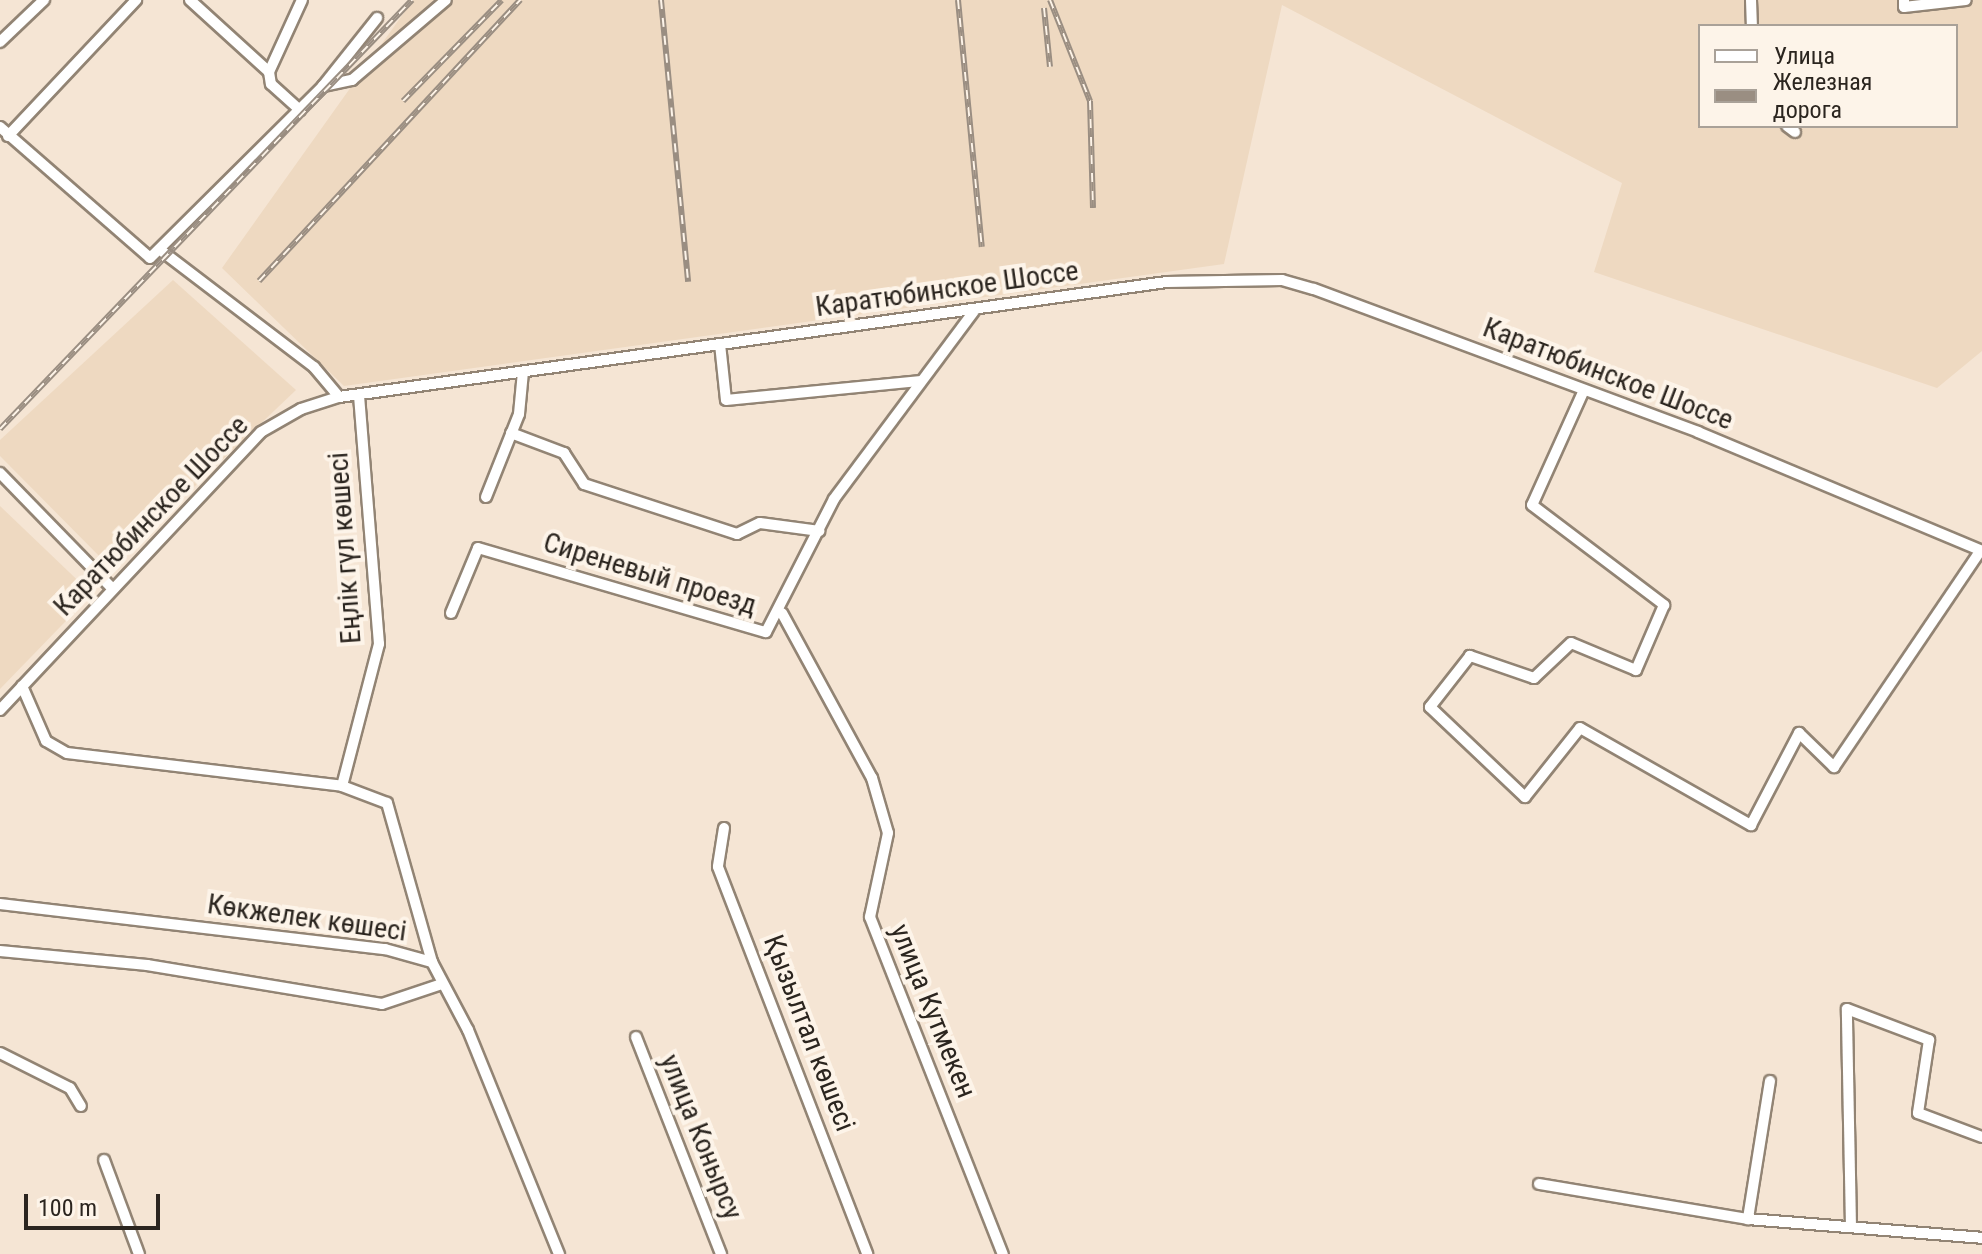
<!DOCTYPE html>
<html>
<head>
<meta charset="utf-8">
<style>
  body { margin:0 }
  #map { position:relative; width:1982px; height:1254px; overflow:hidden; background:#f5e5d4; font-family:"Roboto Condensed",sans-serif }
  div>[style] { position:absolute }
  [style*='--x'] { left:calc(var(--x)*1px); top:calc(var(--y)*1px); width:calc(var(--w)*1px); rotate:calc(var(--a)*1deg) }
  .built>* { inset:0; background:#eed9c1 }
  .roads { filter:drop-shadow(2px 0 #928474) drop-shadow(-2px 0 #928474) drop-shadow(0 2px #928474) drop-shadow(0 -2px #928474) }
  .minor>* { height:10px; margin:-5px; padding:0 5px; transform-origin:5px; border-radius:5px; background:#fff }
  .rail>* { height:6px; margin-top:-3px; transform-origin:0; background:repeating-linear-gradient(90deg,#fdf4e9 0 9px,#9a8e82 0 18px); box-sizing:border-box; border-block:2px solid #9a8e82 }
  span { translate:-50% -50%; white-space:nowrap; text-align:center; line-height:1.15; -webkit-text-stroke:8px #fdf4e9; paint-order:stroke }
  .street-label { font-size:28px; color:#2b251f }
  .legend { position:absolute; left:1698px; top:24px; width:260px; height:104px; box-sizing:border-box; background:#fdf4e9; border:2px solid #a9a198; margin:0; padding:10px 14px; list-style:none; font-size:24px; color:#2b251f }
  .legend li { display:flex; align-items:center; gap:16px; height:40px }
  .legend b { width:40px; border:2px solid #a9a198 }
  .scale { position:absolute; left:24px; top:1194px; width:136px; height:36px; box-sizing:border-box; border:4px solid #2b251f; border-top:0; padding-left:10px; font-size:24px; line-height:28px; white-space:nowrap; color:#2b251f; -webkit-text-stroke:6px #fdf4e9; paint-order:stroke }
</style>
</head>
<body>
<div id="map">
  <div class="built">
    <div style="clip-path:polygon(evenodd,413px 0,1982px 0,1982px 351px,1937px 388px,1594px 272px,1622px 183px,1282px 5px,1224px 264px,344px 386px,222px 268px,413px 0,1700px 26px,1956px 26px,1956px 126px,1700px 126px,1700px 26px)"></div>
    <div style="clip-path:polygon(173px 280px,296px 390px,110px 567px,0 456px,0 440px)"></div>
    <div style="clip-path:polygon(0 506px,92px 594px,0 689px)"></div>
  </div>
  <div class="roads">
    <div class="minor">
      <div style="--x:190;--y:0;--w:107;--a:42.3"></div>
      <div style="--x:1751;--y:0;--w:26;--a:88"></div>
      <div style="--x:1904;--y:0;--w:7;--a:90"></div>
      <div style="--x:1904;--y:7;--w:62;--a:-6.4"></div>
      <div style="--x:0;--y:42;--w:61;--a:-43.7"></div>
      <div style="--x:269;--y:72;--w:79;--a:-65.4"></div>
      <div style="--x:269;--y:72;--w:12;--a:81"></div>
      <div style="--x:271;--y:84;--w:39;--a:42"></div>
      <div style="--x:323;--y:86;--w:30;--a:-12"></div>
      <div style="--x:352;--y:80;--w:123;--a:-40.4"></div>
      <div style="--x:1787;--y:126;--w:10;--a:37"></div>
      <div style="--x:0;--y:127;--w:199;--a:41.1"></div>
      <div style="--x:150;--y:258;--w:244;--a:-44.8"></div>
      <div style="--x:323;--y:86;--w:87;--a:-51.5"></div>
      <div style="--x:8;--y:136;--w:187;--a:-46.7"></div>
      <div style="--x:163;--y:252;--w:190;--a:37.3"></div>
      <div style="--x:314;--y:367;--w:39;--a:50"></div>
      <div style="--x:720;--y:344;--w:56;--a:83.9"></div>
      <div style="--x:726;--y:400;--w:196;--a:-5.6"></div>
      <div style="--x:1584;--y:390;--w:126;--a:114.3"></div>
      <div style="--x:1532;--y:505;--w:166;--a:37.1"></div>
      <div style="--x:1664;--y:605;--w:71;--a:113.3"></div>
      <div style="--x:1636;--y:670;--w:70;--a:-157.4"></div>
      <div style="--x:1571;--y:643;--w:51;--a:136.6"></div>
      <div style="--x:1534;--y:678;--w:68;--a:-161"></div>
      <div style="--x:1470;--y:656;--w:65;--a:128.1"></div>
      <div style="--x:1430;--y:707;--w:131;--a:43.5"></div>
      <div style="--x:1525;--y:797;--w:88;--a:-51.4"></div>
      <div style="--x:1580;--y:728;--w:197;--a:29.6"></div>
      <div style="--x:1751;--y:825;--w:104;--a:-62.4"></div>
      <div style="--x:1799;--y:733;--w:49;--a:44.2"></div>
      <div style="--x:1834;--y:767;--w:261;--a:-55.9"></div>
      <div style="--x:511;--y:433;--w:57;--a:20.7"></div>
      <div style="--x:564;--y:453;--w:37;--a:57"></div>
      <div style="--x:584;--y:484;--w:161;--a:18.1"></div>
      <div style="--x:737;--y:534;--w:25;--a:-26"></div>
      <div style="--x:760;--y:523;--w:60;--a:7.7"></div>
      <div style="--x:0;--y:473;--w:161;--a:45.8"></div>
      <div style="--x:486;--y:497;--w:89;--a:-68.3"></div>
      <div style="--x:519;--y:414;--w:42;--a:-84.6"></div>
      <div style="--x:451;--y:613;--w:70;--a:-67.4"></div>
      <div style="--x:478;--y:548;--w:300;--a:16.3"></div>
      <div style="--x:766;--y:632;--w:149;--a:-62.9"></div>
      <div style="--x:834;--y:499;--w:234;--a:-53.3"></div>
      <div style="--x:782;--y:613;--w:188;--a:61.4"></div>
      <div style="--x:872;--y:778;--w:57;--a:73.8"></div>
      <div style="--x:888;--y:833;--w:86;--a:102.1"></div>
      <div style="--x:870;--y:917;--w:362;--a:68.5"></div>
      <div style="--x:22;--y:686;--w:60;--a:66.4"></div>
      <div style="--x:46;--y:741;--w:24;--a:30"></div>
      <div style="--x:67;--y:753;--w:277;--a:6.8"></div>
      <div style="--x:342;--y:786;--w:48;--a:20.7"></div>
      <div style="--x:387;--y:803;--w:165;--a:74.2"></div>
      <div style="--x:0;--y:710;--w:381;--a:-46.8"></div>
      <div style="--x:261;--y:432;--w:46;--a:-29.9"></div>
      <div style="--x:301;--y:409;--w:40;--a:-18"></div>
      <div style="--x:339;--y:397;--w:836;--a:-7.91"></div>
      <div style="--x:1167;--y:282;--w:115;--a:-1"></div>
      <div style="--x:1282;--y:280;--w:33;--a:16"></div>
      <div style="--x:1314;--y:289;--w:410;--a:20.4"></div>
      <div style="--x:1698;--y:432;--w:308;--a:22.7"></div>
      <div style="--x:342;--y:786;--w:147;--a:-75.4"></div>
      <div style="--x:379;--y:644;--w:247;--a:-94.6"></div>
      <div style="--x:724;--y:828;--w:39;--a:99"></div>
      <div style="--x:718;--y:867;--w:415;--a:68.9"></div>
      <div style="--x:0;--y:904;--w:388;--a:6.7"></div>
      <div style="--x:385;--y:949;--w:49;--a:15.5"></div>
      <div style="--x:432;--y:962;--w:77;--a:62.1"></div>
      <div style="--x:468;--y:1030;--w:242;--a:67.9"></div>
      <div style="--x:0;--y:951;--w:148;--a:5.4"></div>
      <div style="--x:147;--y:965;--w:238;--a:9.4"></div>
      <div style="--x:382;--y:1004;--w:63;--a:-18.4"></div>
      <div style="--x:636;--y:1037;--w:233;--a:68.6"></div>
      <div style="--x:0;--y:1053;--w:78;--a:26.6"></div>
      <div style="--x:70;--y:1088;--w:21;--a:59"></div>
      <div style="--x:1770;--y:1081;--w:140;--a:99.1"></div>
      <div style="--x:1748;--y:1219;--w:235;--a:4.6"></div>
      <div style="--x:104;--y:1160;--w:100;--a:69.6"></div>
      <div style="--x:1539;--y:1184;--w:212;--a:9.5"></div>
      <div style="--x:1851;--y:1227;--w:218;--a:-91.1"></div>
      <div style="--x:1847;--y:1009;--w:88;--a:20.7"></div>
      <div style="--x:1929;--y:1040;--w:74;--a:98.6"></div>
      <div style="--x:1918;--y:1113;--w:68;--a:20.6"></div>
    </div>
  </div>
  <div class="rail">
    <div style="--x:661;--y:0;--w:283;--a:84.5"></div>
    <div style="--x:958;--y:0;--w:248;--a:84.5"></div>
    <div style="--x:1050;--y:0;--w:109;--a:68.4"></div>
    <div style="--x:1090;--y:101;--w:107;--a:88.4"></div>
    <div style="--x:1044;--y:8;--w:59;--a:84.2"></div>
    <div style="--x:403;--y:101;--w:141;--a:-45.6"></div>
    <div style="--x:259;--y:281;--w:384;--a:-47.1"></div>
    <div style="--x:0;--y:429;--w:595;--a:-46.16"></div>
  </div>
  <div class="street-label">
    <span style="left:947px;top:289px;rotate:-8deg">Каратюбинское Шоссе</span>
    <span style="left:1608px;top:374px;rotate:21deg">Каратюбинское Шоссе</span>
    <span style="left:151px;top:516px;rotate:-46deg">Каратюбинское Шоссе</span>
    <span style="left:345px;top:548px;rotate:-94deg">Еңлік гүл көшесі</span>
    <span style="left:650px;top:574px;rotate:17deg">Сиреневый проезд</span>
    <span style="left:307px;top:918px;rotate:8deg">Көкжелек көшесі</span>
    <span style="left:933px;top:1011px;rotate:68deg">улица Кутмекен</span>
    <span style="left:809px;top:1033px;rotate:69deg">Қызылтал көшесі</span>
    <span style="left:701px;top:1137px;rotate:68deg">улица Конырсу</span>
  </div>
  <ul class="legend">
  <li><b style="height:10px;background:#fff"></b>Улица</li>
  <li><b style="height:10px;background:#9a8e82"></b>Железная дорога</li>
  </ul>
  <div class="scale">100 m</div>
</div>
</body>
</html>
